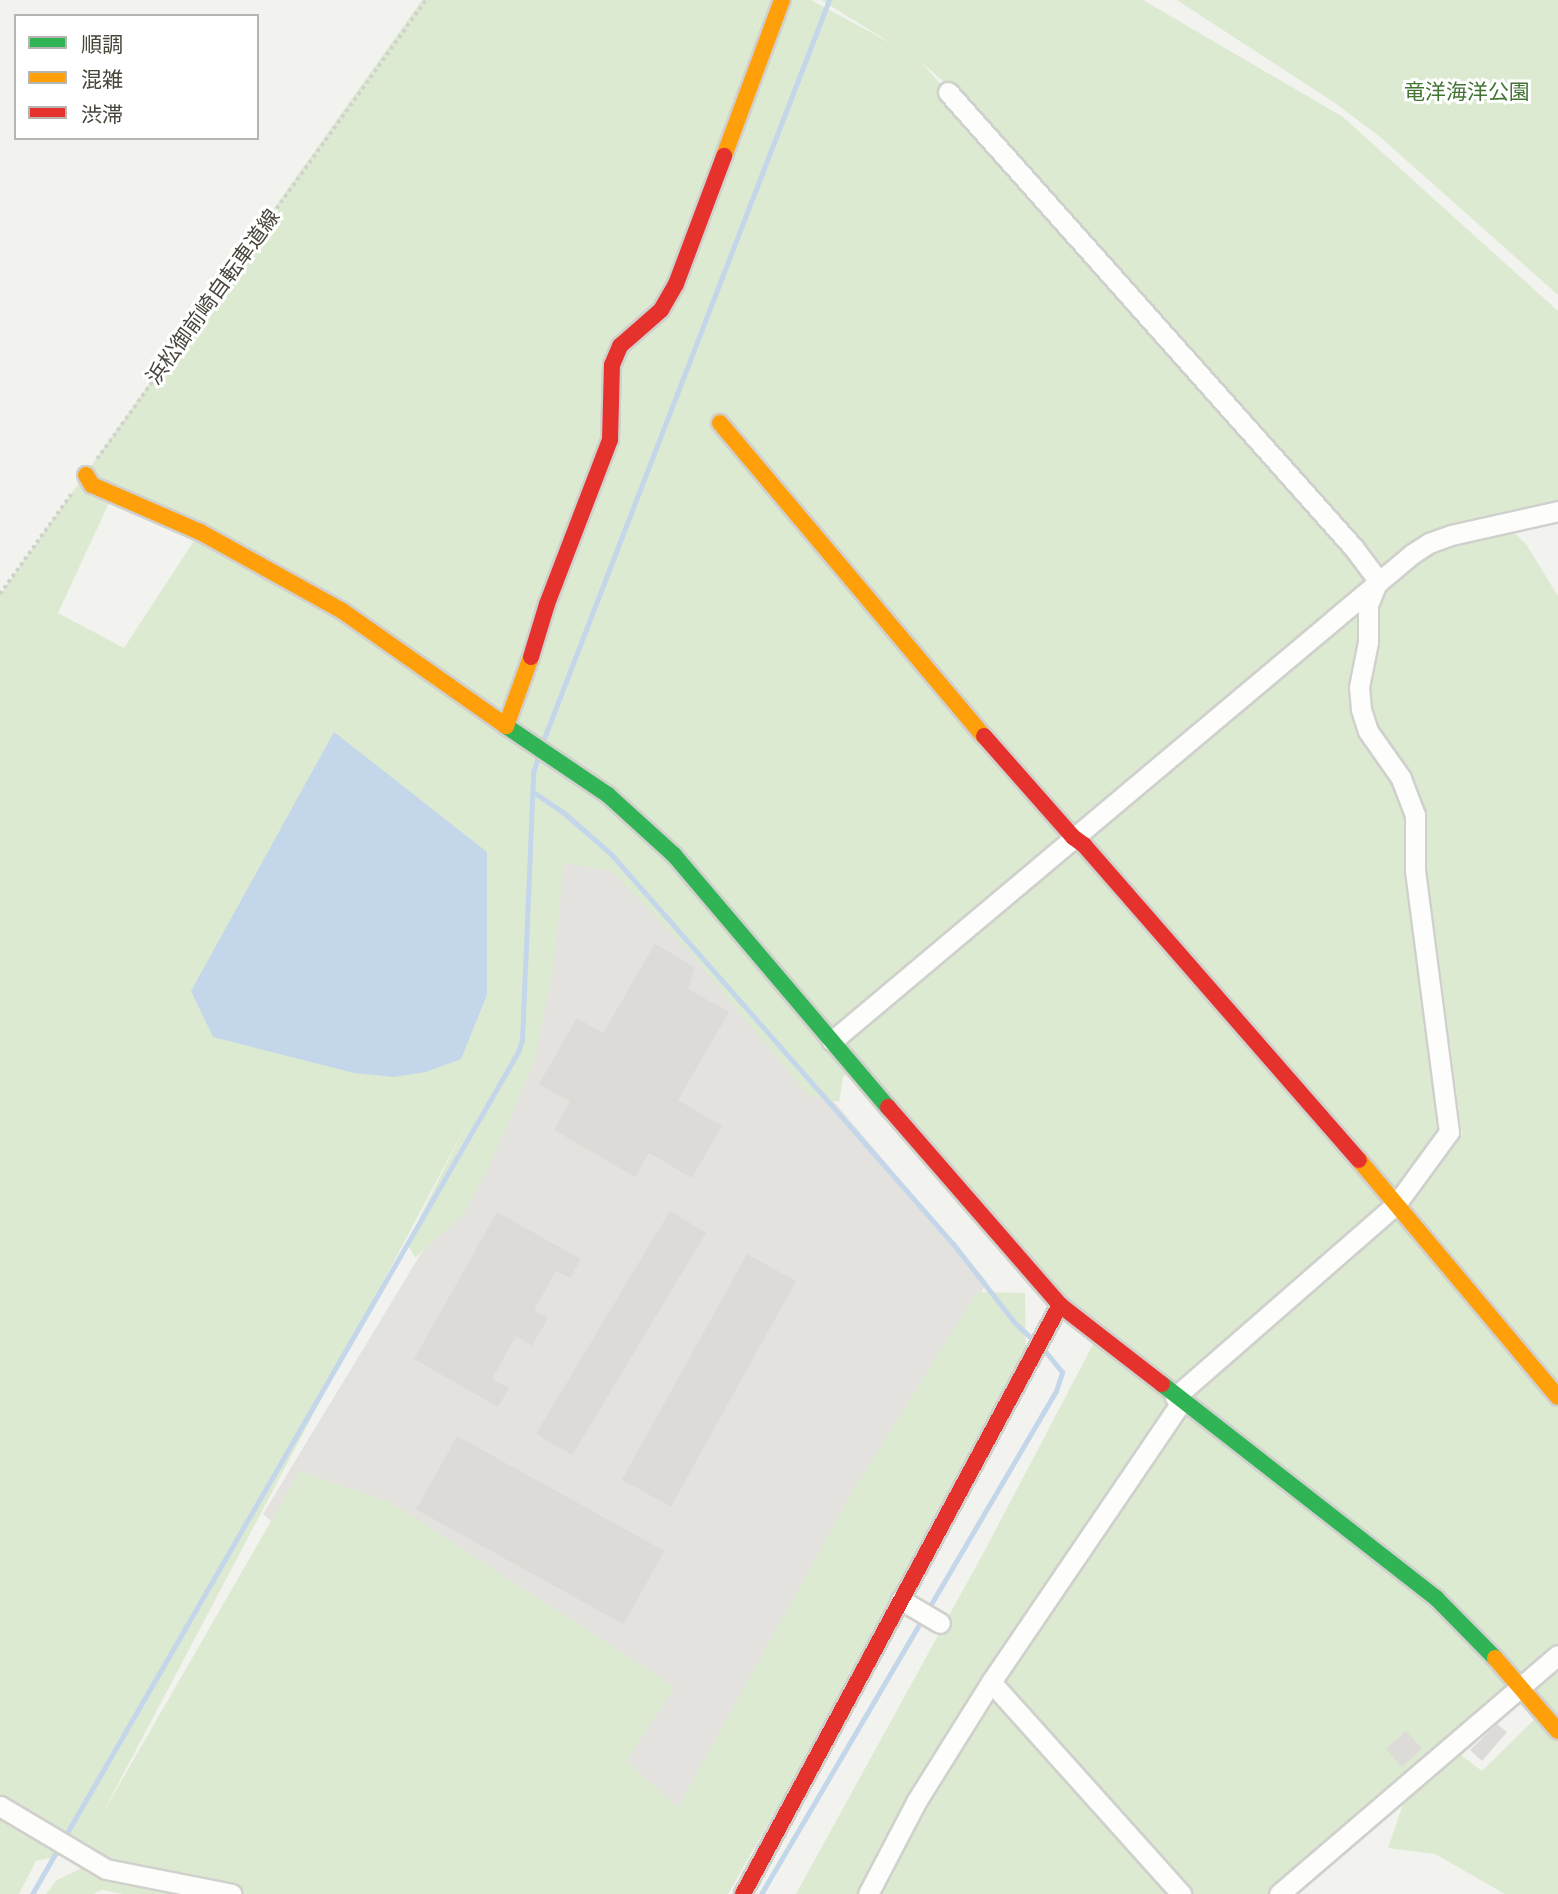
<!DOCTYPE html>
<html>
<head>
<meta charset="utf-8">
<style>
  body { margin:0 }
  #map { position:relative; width:1558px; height:1894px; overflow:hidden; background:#f2f2ee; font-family:"Fira Sans Condensed","Noto Sans JP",sans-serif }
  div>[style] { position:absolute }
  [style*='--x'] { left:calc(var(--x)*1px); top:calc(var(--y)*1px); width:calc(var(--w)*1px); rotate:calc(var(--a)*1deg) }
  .industrial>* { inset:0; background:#e4e2de }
  .green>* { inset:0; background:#ddead2 }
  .water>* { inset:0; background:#c4d6ea }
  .stream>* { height:5px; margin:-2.5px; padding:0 2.5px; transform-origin:2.5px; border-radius:2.5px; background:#c4d6ea }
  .building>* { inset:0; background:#dcdbd7; transform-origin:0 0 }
  .path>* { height:3.5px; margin-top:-1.75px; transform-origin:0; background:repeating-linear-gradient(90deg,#d2d2cc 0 3.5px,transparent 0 7px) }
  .roads { filter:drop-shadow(2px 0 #d0d0cc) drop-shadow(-2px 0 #d0d0cc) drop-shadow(0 2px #d0d0cc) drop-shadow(0 -2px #d0d0cc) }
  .street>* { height:19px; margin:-9.5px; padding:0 9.5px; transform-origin:9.5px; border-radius:9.5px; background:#fdfdfc }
  .fast>* { height:16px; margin:-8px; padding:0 8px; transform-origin:8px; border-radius:8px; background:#30b455 }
  .slow>* { height:16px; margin:-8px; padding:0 8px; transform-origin:8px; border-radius:8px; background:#ff9f0a }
  .jam>* { height:16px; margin:-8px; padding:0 8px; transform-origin:8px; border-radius:8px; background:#e5322d }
  span { translate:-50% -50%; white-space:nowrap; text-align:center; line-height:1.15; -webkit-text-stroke:6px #fff; paint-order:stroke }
  .park-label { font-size:21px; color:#437434 }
  .street-label { font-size:21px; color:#48453b }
  .legend { position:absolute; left:14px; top:14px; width:245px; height:126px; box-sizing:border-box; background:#fff; border:2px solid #b6b5b1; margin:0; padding:9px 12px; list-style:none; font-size:21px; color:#48453b }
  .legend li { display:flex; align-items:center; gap:14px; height:35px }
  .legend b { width:35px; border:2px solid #b6b5b1 }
</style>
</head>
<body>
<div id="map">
  <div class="industrial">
    <div style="clip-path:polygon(546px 796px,673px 912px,987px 1282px,663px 1850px,263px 1514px,524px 1084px)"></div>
  </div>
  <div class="green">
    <div style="clip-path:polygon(evenodd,422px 0,811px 0,894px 45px,821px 0,1143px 0,1343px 117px,1558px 311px,1558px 511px,1504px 523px,1526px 544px,1558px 596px,1558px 1381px,1408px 1201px,1462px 1135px,1418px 801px,1415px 815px,1449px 1132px,1397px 1203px,1558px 1389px,1558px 1894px,1505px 1894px,1435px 1854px,1388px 1848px,1410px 1784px,1279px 1894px,796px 1894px,985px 1550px,1097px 1337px,853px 1067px,843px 1077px,839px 1102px,808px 1095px,687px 949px,611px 871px,564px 863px,553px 971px,534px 1062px,489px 1167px,463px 1215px,415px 1258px,407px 1243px,467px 1123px,100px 1818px,300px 1471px,390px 1502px,675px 1687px,626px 1761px,678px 1807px,854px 1489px,977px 1292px,1025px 1293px,1026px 1372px,728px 1894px,123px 1894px,102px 1890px,93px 1894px,46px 1894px,57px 1880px,93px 1863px,82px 1851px,36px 1861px,19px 1894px,0 1894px,0 594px,422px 0,921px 62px,972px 106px,1202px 377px,921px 62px,422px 0,114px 492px,199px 533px,124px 648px,58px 613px,114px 492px,422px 0,1520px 1690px,1541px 1713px,1482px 1771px,1458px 1753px,1520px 1690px)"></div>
    <div style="clip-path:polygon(1177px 0,1558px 0,1558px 295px,1379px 136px,1335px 103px)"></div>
  </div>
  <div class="water">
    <div style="clip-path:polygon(334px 732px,487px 852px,487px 995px,461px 1059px,426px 1072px,394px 1077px,354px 1073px,213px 1037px,191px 991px)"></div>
  </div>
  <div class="stream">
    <div style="--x:543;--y:741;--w:794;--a:-68.9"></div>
    <div style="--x:533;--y:792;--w:37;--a:34"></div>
    <div style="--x:564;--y:813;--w:62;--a:41.1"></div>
    <div style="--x:611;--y:854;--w:520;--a:48.74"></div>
    <div style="--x:954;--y:1245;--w:99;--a:52"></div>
    <div style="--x:1015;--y:1323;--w:22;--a:43"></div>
    <div style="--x:64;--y:1838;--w:908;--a:-59.99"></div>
    <div style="--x:518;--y:1052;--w:13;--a:-72"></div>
    <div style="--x:522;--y:1040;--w:267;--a:-87.6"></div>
    <div style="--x:533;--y:773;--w:17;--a:-73"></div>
    <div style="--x:32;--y:1894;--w:54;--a:-60.1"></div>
    <div style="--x:761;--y:1894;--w:583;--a:-59.61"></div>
    <div style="--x:1056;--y:1391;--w:20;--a:-72"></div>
    <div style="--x:1062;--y:1372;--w:26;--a:-129"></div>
  </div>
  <div class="building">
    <div style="clip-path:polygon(655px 944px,695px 967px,688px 989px,729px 1012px,678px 1100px,722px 1126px,692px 1178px,649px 1153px,635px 1177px,554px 1130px,570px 1102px,539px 1084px,577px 1018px,603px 1033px)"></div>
    <div style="left:670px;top:1211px;width:42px;height:260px;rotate:31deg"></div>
    <div style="clip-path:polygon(497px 1212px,581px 1259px,570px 1278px,556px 1271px,534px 1310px,548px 1318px,532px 1346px,516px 1336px,492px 1379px,509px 1388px,498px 1407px,414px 1359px)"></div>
    <div style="left:747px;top:1254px;width:56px;height:258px;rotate:29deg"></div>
    <div style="left:457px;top:1436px;width:237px;height:84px;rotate:29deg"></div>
    <div style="clip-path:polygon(1497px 1724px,1507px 1732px,1482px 1761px,1470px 1750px)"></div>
    <div style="left:1406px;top:1731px;width:24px;height:27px;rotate:48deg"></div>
  </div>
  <div class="path">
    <div style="--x:97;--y:459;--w:565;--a:-54.37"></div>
    <div style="--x:0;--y:594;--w:124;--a:-54.5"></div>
  </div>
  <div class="roads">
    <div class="street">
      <div style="--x:948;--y:92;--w:609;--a:48.33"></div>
      <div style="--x:1353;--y:547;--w:41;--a:52.9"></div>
      <div style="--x:832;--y:1041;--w:757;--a:-40.02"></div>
      <div style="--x:1412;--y:554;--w:20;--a:-33"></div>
      <div style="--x:1429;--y:543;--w:23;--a:-20"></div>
      <div style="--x:1451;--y:535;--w:110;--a:-12.6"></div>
      <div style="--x:1175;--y:1397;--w:295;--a:-41.1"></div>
      <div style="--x:1397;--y:1203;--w:88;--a:-53.8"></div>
      <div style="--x:1449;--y:1132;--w:263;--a:-97.4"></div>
      <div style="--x:1415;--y:871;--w:56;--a:-90"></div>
      <div style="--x:1415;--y:815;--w:40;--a:-111"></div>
      <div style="--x:1401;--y:778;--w:57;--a:-125.1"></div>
      <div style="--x:1368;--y:731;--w:23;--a:-108"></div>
      <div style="--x:1361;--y:709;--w:22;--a:-95"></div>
      <div style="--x:1359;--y:687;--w:46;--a:-78.7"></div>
      <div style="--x:1368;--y:642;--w:37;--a:-90"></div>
      <div style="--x:1368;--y:605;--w:27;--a:-68"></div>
      <div style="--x:901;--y:1600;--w:45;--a:30.5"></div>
      <div style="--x:991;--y:1682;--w:285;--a:48.1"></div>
      <div style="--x:0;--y:1806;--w:123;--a:30.7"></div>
      <div style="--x:106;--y:1869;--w:128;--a:11.2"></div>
      <div style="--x:868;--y:1894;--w:104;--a:-62.4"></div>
      <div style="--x:916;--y:1802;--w:142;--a:-58"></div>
      <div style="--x:991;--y:1682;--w:338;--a:-55.8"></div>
      <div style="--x:1279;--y:1894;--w:367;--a:-40.6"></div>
    </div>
    <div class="fast">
      <div style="--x:506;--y:726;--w:123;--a:34.1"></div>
      <div style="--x:608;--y:795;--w:89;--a:42.3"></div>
      <div style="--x:674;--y:855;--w:331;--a:49.7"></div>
      <div style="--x:1162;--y:1384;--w:348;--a:38"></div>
      <div style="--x:1436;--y:1598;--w:84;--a:45.5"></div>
    </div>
    <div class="slow">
      <div style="--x:724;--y:156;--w:166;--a:-69.6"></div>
      <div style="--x:720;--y:423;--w:409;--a:49.9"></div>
      <div style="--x:86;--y:475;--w:12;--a:59"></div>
      <div style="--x:92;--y:485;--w:118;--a:23.5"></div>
      <div style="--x:200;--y:532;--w:161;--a:29"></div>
      <div style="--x:341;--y:610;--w:202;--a:35.1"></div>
      <div style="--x:506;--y:726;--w:73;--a:-70.1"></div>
      <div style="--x:1359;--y:1160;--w:309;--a:50"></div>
      <div style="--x:1495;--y:1658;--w:96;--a:49.2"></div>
    </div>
    <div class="jam">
      <div style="--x:531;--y:657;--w:55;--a:-73.2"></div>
      <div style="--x:547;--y:604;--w:176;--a:-69"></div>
      <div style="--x:610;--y:440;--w:75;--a:-88.5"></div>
      <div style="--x:612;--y:365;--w:21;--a:-67"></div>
      <div style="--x:620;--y:346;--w:55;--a:-41.3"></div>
      <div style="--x:661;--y:310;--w:30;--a:-60"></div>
      <div style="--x:676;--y:284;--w:137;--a:-69.4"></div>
      <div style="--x:984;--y:736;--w:135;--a:48.6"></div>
      <div style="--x:1073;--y:837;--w:14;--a:36"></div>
      <div style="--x:1084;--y:845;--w:418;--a:48.9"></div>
      <div style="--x:888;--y:1107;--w:262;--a:49"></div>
      <div style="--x:1060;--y:1305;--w:129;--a:37.8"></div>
      <div style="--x:743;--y:1894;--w:669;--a:-61.71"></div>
    </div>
  </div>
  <div class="park-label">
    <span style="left:1467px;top:92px">竜洋海洋公園</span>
  </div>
  <div class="street-label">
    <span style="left:213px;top:297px;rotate:-54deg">浜松御前崎自転車道線</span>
  </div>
  <ul class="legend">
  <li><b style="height:9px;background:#30b455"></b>順調</li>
  <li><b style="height:9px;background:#ff9f0a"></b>混雑</li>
  <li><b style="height:9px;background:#e5322d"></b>渋滞</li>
  </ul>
</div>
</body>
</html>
